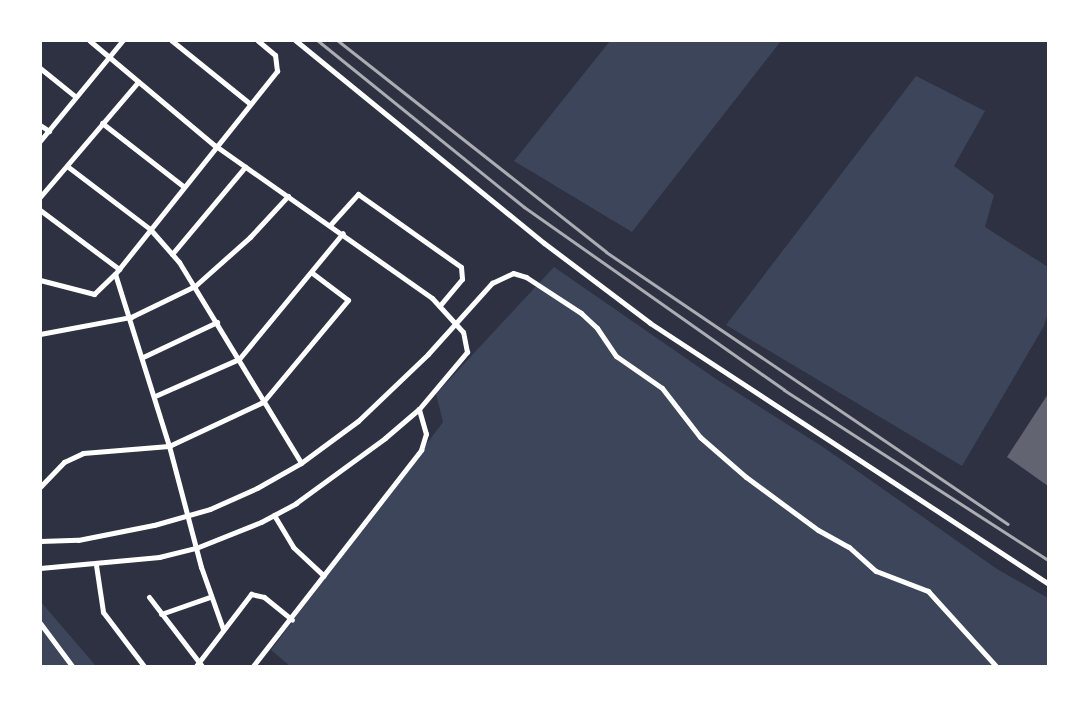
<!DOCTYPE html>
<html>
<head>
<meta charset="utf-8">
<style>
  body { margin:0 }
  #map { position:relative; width:1089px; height:707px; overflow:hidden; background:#2d3142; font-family:"Alegreya Sans",sans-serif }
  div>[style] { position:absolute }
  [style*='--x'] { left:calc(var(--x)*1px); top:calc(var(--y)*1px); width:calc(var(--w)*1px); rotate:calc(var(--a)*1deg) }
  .green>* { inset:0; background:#3c4559 }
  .building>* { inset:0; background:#626471 }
  .minor>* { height:5px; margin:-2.5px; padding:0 2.5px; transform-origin:2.5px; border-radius:2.5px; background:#fff }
  .rail>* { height:3px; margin:-1.5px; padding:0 1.5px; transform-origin:1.5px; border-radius:1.5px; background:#abadb3 }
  span { translate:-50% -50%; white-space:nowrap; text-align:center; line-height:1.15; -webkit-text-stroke:5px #fff; paint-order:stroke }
  .frame { position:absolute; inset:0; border:42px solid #fff; pointer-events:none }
</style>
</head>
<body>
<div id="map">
  <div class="green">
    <div style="clip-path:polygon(610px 41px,781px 41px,632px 232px,514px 161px)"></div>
    <div style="clip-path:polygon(916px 76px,985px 111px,954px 166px,994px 195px,985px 227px,1048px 267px,1048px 313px,1044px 326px,962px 466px,726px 325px)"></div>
    <div style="clip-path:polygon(554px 267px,716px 379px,826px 449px,997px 569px,1048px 598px,1048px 666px,290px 666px,271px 650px,443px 422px,436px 394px)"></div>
    <div style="clip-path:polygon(41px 602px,96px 666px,41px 666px)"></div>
  </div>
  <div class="building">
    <div style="clip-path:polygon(1048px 394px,1048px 486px,1007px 457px)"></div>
  </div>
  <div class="minor">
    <div style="--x:171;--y:40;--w:100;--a:38.9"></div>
    <div style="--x:295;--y:40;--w:321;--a:39.2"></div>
    <div style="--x:544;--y:243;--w:133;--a:37"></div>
    <div style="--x:650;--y:323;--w:475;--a:33.2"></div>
    <div style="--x:40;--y:68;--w:46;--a:38.9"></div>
    <div style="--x:102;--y:123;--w:103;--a:37.9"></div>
    <div style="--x:40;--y:125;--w:11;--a:34"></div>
    <div style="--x:40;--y:141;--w:131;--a:-50.6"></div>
    <div style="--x:67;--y:166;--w:104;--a:37.2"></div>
    <div style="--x:150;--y:229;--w:44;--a:48.7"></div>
    <div style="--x:179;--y:262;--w:235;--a:58.7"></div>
    <div style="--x:40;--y:197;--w:151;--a:-49.6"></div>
    <div style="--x:40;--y:210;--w:99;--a:36.8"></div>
    <div style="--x:330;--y:225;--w:42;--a:-47.9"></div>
    <div style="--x:358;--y:194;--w:126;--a:35.3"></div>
    <div style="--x:461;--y:267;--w:12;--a:85"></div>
    <div style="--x:462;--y:279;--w:35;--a:130"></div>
    <div style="--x:172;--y:254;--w:114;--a:-50"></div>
    <div style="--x:40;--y:280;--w:56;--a:14.5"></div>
    <div style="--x:94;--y:294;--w:29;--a:-44"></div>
    <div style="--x:40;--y:334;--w:93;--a:-10.6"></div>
    <div style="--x:131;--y:317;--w:71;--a:-25.8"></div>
    <div style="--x:195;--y:286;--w:74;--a:-41.7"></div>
    <div style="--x:250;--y:237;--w:56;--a:-47.2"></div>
    <div style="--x:143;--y:357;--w:82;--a:-25.3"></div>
    <div style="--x:155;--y:396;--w:92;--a:-23.8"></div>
    <div style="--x:239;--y:359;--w:163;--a:-50.5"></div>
    <div style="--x:40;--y:487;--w:35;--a:-46"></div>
    <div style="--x:64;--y:462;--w:21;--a:-25"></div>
    <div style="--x:83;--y:453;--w:86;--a:-4.7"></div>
    <div style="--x:169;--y:446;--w:180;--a:-107.4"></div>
    <div style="--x:115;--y:274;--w:260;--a:-51.4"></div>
    <div style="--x:277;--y:71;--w:16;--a:-97"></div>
    <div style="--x:275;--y:55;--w:23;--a:-140"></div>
    <div style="--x:274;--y:515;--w:37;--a:59"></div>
    <div style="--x:293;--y:547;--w:42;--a:43.1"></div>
    <div style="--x:40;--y:541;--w:38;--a:-2"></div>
    <div style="--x:78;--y:540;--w:77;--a:-11.2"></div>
    <div style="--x:154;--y:525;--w:58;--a:-15.9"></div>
    <div style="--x:210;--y:509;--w:51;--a:-24.1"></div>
    <div style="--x:257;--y:488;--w:51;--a:-29.6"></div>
    <div style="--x:301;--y:463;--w:71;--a:-36.4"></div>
    <div style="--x:358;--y:421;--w:97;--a:-43.7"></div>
    <div style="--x:428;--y:354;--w:96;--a:-48"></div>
    <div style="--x:492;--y:283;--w:23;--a:-25"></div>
    <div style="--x:513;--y:273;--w:14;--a:17"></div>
    <div style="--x:526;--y:277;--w:66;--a:33.2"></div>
    <div style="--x:581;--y:313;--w:22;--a:43"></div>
    <div style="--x:597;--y:328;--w:34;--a:56"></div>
    <div style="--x:616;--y:356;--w:56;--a:34.8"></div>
    <div style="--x:662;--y:388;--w:62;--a:52.2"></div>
    <div style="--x:700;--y:437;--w:61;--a:41"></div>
    <div style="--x:746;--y:477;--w:89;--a:36.4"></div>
    <div style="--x:818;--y:530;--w:35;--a:29"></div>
    <div style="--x:849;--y:547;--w:36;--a:42"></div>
    <div style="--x:876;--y:571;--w:56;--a:21"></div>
    <div style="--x:928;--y:591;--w:101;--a:47.8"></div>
    <div style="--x:96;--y:565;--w:48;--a:81.5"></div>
    <div style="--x:103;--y:612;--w:68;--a:52.8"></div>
    <div style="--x:40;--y:568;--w:120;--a:-5.3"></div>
    <div style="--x:159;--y:557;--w:38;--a:-14"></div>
    <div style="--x:196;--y:548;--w:70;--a:-21.8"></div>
    <div style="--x:261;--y:522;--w:40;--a:-28"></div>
    <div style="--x:296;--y:503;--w:110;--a:-36.1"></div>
    <div style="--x:385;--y:438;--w:45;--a:-40.5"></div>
    <div style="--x:419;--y:409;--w:75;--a:-49.9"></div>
    <div style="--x:467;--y:352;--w:20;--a:-101"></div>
    <div style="--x:463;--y:332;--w:46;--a:-132.4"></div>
    <div style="--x:432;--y:298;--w:266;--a:-144.9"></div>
    <div style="--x:214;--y:145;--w:163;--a:-140"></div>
    <div style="--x:149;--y:597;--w:87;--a:52.5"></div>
    <div style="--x:161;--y:614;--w:52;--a:-19.1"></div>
    <div style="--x:40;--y:623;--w:54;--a:53.3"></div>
    <div style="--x:223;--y:629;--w:66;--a:-109.5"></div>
    <div style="--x:201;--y:567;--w:125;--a:-104.8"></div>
    <div style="--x:169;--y:446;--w:104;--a:-25.1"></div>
    <div style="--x:263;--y:402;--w:133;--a:-50.2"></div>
    <div style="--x:348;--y:300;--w:46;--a:-142.9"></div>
    <div style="--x:196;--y:666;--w:91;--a:-52.6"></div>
    <div style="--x:251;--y:594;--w:13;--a:13"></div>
    <div style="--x:264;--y:597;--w:36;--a:39"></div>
    <div style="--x:253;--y:666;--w:274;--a:-52.1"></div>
    <div style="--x:421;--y:450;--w:17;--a:-73"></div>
    <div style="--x:426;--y:434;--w:26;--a:-106"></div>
  </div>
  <div class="rail">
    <div style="--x:317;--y:40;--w:266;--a:38.9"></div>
    <div style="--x:524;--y:207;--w:318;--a:35.1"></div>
    <div style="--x:784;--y:390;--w:314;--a:32.8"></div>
    <div style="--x:337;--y:40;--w:342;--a:38.2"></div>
    <div style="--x:606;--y:252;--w:485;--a:34.1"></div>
  </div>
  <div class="frame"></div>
</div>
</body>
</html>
